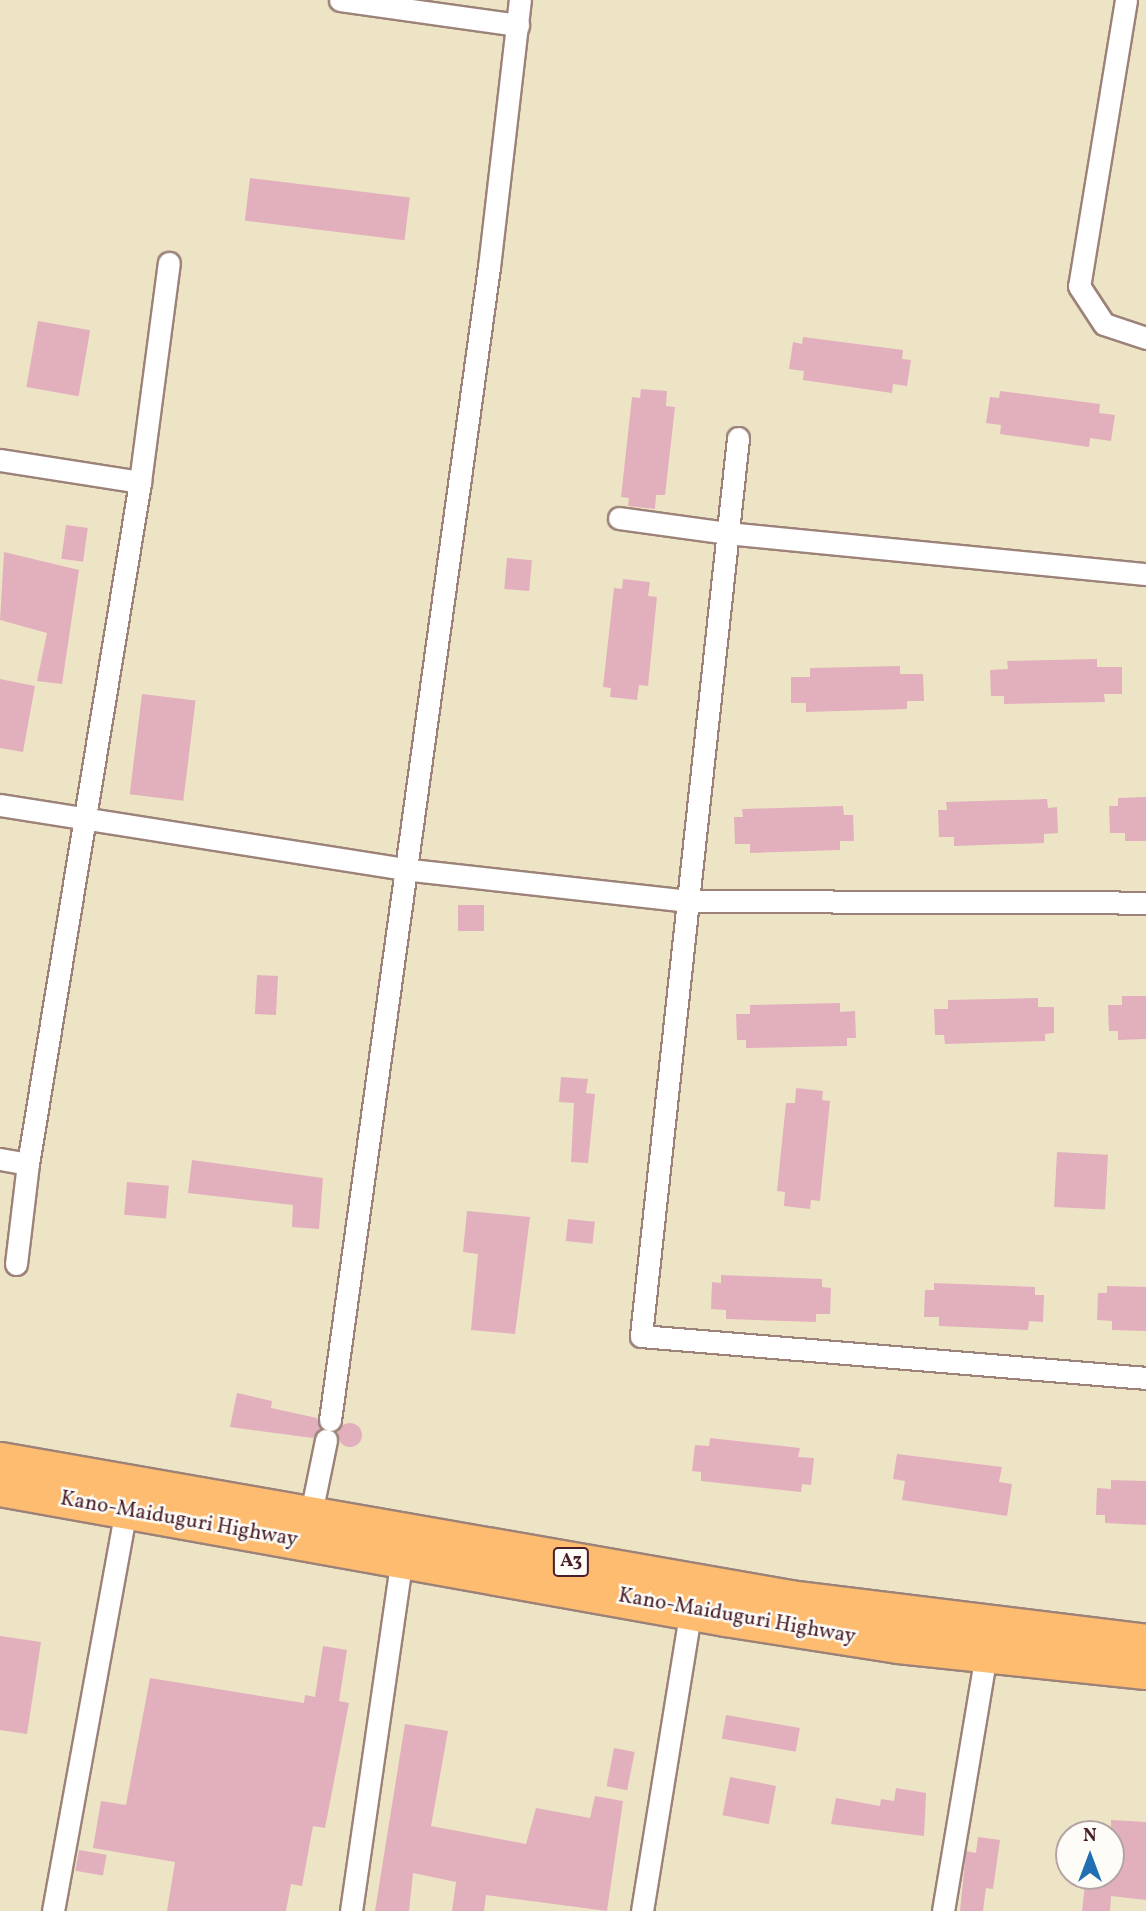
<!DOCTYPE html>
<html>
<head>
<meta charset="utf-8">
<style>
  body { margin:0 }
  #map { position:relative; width:1146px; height:1911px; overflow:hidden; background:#ede4c6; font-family:Vollkorn,serif }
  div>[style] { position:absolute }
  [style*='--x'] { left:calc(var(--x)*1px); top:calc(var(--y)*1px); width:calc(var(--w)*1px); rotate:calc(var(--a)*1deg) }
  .building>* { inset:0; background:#e2afbd; transform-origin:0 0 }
  .round { border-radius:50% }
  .roads { filter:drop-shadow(2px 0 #9c8278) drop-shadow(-2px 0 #9c8278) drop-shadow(0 2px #9c8278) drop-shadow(0 -2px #9c8278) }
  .street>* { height:21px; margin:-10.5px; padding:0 10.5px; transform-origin:10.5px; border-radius:10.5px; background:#fff }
  .highway>* { height:37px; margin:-18.5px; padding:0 18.5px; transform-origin:18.5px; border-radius:18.5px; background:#fdbc70 }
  span { translate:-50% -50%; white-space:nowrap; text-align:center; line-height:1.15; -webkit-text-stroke:5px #fdfcf7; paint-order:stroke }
  .shield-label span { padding:2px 5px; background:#fdfcf7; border:2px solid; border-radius:5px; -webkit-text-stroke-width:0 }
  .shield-label { font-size:19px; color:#4a1f2b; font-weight:700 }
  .street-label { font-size:21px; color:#4a1f2b }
  .north { position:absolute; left:1055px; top:1820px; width:70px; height:70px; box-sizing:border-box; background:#fdfcf7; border:2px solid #b5a4a5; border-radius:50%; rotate:0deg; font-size:19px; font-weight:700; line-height:28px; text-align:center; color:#4a1f2b }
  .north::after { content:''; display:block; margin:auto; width:24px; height:32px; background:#1f6fb2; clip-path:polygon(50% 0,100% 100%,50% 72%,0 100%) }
</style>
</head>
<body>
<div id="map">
  <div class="building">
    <div style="left:250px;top:178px;width:161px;height:43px;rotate:7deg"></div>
    <div style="left:38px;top:321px;width:53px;height:67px;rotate:10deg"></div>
    <div style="clip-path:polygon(803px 337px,903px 350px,902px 359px,911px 360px,907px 386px,893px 384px,892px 393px,803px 380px,804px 371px,789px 369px,793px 342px,802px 344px)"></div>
    <div style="clip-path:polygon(641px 389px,667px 391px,666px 406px,675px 407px,665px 495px,656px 495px,655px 509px,628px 506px,629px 498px,621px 497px,632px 397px,640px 398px)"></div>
    <div style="clip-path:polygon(1000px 391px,1100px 404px,1099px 413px,1115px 415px,1111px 441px,1090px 438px,1089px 447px,1000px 434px,1001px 425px,986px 423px,990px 397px,999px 398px)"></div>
    <div style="left:66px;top:525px;width:22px;height:34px;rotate:8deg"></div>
    <div style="clip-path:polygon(4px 552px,79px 570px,62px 684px,37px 681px,47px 633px,0 620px)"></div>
    <div style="left:507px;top:558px;width:25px;height:31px;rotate:5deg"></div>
    <div style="clip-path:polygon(623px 579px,650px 582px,648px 596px,657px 597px,648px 686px,639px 685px,637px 700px,610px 697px,611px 688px,603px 687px,614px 588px,622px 589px)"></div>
    <div style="clip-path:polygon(1097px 659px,1097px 667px,1122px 667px,1122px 694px,1104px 694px,1105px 702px,1004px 704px,1004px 696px,991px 696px,990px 670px,1008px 669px,1007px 661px)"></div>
    <div style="clip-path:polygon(900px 666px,900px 674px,923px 674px,924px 701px,907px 701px,907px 709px,806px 712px,806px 703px,791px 703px,791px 677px,810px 677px,810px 668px)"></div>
    <div style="clip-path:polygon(0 679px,35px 686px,23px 752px,0 748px)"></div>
    <div style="left:142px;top:694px;width:54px;height:101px;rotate:7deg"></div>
    <div style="clip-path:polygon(1146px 797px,1146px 841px,1125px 841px,1125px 833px,1110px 833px,1109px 806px,1118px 806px,1118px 798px)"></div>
    <div style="clip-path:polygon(1047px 799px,1048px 808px,1057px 807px,1058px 833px,1044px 834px,1044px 843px,954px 846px,954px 837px,939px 837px,938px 810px,947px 810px,946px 802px)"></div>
    <div style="clip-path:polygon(843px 806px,844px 815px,853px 815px,854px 841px,840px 841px,840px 850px,750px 853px,750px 844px,735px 844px,734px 817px,743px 817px,742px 809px)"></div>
    <div style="left:458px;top:905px;width:26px;height:26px"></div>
    <div style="left:257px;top:975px;width:21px;height:39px;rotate:3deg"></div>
    <div style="clip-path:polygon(1122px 996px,1146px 996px,1146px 1039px,1118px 1040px,1118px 1031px,1109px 1031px,1108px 1005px,1122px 1005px)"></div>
    <div style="clip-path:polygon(1038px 998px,1038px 1007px,1054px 1007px,1054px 1033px,1045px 1034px,1045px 1041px,945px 1044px,944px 1035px,935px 1035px,934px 1009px,948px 1009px,948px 1000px)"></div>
    <div style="clip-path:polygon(840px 1003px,840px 1012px,855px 1011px,856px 1038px,847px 1038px,847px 1046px,746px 1048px,746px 1040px,737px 1040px,736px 1014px,750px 1014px,750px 1005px)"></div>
    <div style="clip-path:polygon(561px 1077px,588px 1079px,586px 1093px,595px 1094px,588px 1163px,571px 1162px,574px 1103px,559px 1102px)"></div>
    <div style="clip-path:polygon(796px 1088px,823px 1091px,822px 1100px,830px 1101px,820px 1201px,811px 1200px,810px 1209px,784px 1206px,785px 1192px,777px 1191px,786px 1103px,795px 1103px)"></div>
    <div style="left:1057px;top:1152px;width:51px;height:55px;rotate:3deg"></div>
    <div style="clip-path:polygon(192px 1160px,323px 1178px,319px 1229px,292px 1227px,293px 1205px,188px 1193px)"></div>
    <div style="left:127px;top:1182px;width:42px;height:33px;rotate:5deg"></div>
    <div style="clip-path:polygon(467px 1211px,530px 1217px,515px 1334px,471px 1330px,478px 1254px,463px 1252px)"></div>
    <div style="left:568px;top:1219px;width:27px;height:22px;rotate:6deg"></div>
    <div style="clip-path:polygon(721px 1275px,822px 1279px,822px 1287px,831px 1288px,830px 1314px,816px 1314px,816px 1322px,726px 1319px,726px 1310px,711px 1309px,712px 1282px,721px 1283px)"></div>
    <div style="clip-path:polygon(934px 1283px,1035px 1287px,1035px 1295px,1044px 1295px,1043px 1322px,1029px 1321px,1028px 1330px,939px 1326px,939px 1317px,924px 1317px,925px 1290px,934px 1290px)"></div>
    <div style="clip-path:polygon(1107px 1286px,1146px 1287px,1146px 1331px,1112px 1330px,1112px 1321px,1097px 1320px,1098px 1293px,1107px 1293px)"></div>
    <div style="clip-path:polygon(237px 1393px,272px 1401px,271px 1408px,317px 1418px,320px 1428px,313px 1438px,230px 1427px)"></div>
    <div class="round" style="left:338px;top:1423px;width:24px;height:24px"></div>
    <div style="clip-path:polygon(710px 1438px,800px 1448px,798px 1457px,814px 1458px,811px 1485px,802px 1484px,801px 1492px,701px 1481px,701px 1472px,692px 1471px,695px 1445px,709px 1446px)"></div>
    <div style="clip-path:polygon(897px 1454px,1002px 1467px,999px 1482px,1012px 1484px,1007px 1516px,902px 1500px,905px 1481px,893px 1479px)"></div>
    <div style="clip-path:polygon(1111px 1480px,1146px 1481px,1146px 1525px,1105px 1523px,1105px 1515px,1096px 1515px,1097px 1488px,1111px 1489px)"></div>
    <div style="clip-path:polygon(0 1636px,41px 1642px,27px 1734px,0 1730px)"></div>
    <div style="clip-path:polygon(323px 1646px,347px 1650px,339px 1701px,349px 1703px,325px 1828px,313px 1826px,302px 1886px,291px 1884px,286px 1911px,167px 1911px,175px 1862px,93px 1848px,101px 1801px,126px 1805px,150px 1678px,304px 1703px,305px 1695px,315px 1697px)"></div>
    <div style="left:726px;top:1715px;width:75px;height:24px;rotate:10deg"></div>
    <div style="clip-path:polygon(405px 1724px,448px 1731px,431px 1826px,526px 1844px,536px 1808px,590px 1818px,595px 1796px,623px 1801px,607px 1911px,486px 1895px,484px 1911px,452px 1911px,456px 1882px,413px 1873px,409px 1911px,375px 1911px)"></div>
    <div style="left:614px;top:1748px;width:21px;height:39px;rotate:11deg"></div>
    <div style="left:730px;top:1777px;width:47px;height:39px;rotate:11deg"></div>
    <div style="clip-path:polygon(896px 1788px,926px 1793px,924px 1836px,831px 1824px,836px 1798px,880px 1806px,881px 1799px,894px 1801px)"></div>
    <div style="clip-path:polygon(1111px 1820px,1146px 1822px,1146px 1900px,1111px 1896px,1110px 1911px,1082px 1911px,1086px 1876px,1111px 1876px)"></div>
    <div style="clip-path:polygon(978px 1837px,1000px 1840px,993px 1889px,986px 1888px,983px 1911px,960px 1911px,966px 1851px,976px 1853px)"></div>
    <div style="left:79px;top:1850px;width:28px;height:21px;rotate:10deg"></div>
  </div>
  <div class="roads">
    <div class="street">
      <div style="--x:340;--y:0;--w:180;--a:8"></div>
      <div style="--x:1126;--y:0;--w:290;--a:99.3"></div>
      <div style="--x:1079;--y:286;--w:45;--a:56.7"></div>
      <div style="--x:1104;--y:324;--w:44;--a:18.4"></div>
      <div style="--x:738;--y:438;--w:903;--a:96.17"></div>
      <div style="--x:641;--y:1336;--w:507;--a:4.75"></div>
      <div style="--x:0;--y:460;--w:142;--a:8.9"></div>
      <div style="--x:619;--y:518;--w:109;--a:7.9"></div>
      <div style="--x:727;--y:533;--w:421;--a:5.6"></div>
      <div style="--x:0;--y:805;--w:408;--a:9"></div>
      <div style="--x:403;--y:869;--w:286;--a:6.4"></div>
      <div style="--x:687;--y:901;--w:459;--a:0.2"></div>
      <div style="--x:0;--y:1159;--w:28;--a:10"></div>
      <div style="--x:16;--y:1264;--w:101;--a:-83.2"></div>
      <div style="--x:28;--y:1164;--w:691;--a:-80.67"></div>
      <div style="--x:140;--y:482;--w:221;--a:-82.5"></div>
      <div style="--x:330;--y:1420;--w:1164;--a:-82.15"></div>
      <div style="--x:489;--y:267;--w:269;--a:-83.4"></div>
      <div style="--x:309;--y:1523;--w:85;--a:-78.4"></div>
      <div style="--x:53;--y:1911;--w:404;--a:-79.7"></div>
      <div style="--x:351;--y:1911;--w:356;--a:-81.8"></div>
      <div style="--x:642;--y:1911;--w:306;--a:-80.8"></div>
      <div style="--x:943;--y:1911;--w:261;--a:-80.5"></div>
    </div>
    <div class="highway">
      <div style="--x:0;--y:1461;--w:802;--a:9.91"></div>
      <div style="--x:790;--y:1599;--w:359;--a:7"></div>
      <div style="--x:0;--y:1487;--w:737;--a:10.17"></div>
      <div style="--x:725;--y:1617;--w:175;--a:8.9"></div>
      <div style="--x:898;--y:1644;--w:249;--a:6"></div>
    </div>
  </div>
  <div class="shield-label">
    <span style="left:571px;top:1562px">A3</span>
  </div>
  <div class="street-label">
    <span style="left:179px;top:1520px;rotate:10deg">Kano-Maiduguri Highway</span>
    <span style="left:737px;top:1617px;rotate:10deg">Kano-Maiduguri Highway</span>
  </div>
  <div class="north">N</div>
</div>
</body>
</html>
